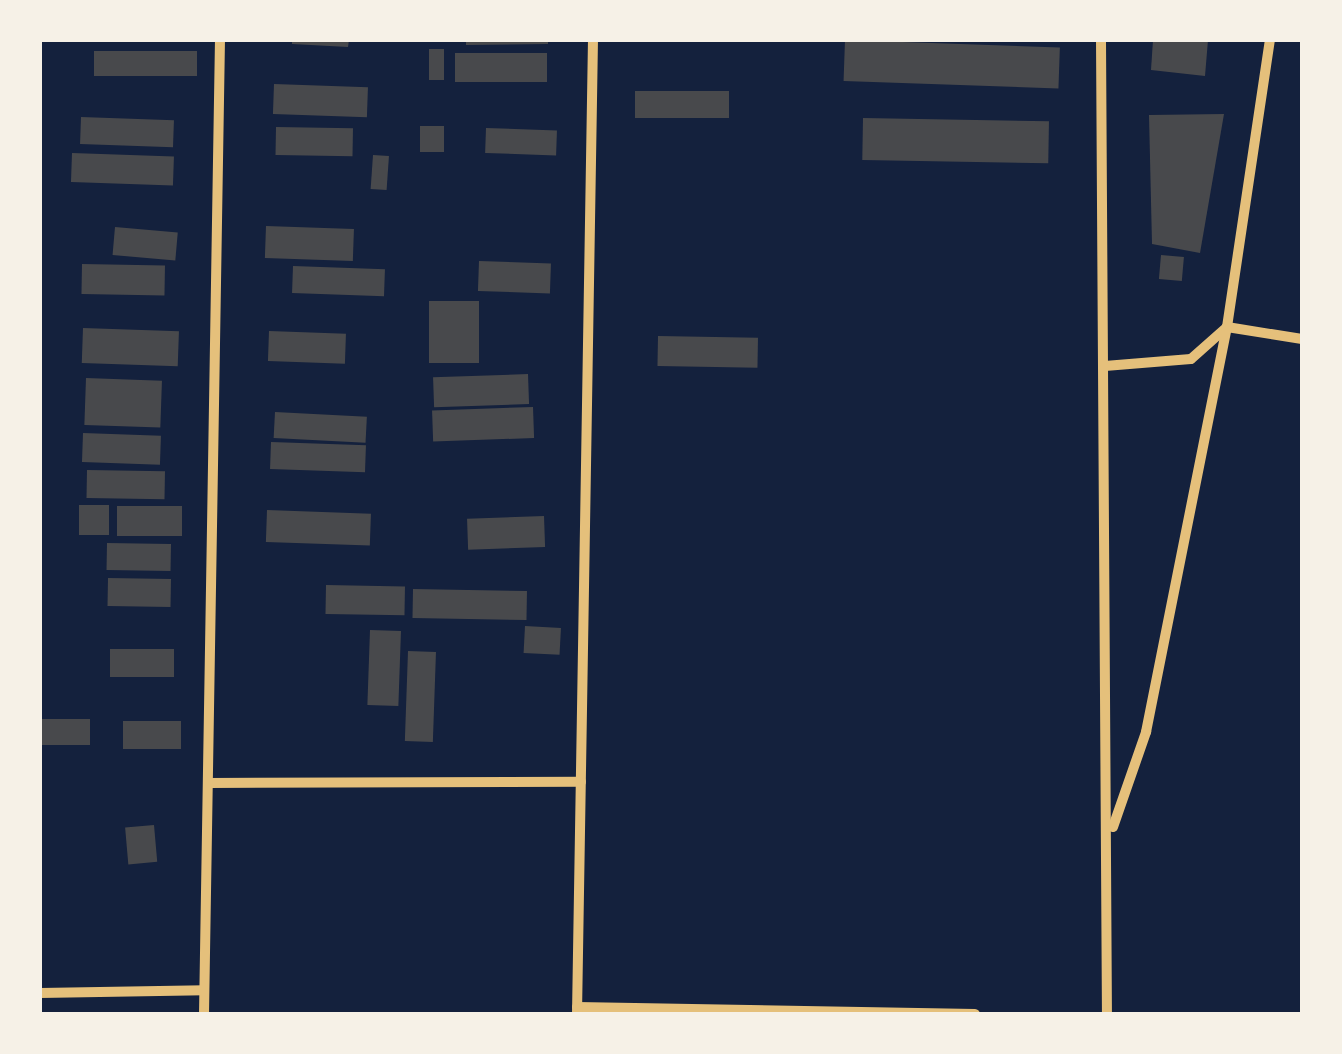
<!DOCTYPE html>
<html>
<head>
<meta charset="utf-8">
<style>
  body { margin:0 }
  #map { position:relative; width:1342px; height:1054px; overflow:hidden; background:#14213d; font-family:"Fira Sans",sans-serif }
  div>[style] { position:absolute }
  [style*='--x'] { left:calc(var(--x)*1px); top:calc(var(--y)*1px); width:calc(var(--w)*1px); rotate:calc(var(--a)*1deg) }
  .building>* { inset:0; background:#48494c; transform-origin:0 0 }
  .minor>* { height:10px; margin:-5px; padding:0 5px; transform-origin:5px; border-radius:5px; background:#e5c07b }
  span { translate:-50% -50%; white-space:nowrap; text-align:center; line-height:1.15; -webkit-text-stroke:8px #f6f1e7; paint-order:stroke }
  .frame { position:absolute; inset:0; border:42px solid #f6f1e7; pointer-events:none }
</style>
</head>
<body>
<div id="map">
  <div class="building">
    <div style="clip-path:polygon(292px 40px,349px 40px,348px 47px,292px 44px)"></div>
    <div style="clip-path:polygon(466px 40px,548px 40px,548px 44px,466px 45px)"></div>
    <div style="left:845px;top:40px;width:215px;height:41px;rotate:2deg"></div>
    <div style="clip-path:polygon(1153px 40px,1208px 40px,1205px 76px,1151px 70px)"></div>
    <div style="left:429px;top:49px;width:15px;height:31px"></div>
    <div style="left:197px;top:51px;width:25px;height:103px;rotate:90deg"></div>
    <div style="left:455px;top:53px;width:92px;height:29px"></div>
    <div style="left:274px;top:84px;width:94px;height:30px;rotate:2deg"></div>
    <div style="left:635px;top:91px;width:94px;height:27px"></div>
    <div style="clip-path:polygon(1224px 114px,1200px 253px,1152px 244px,1149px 115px)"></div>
    <div style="left:81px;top:117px;width:93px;height:27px;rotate:2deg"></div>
    <div style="left:863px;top:118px;width:186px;height:42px;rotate:1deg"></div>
    <div style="left:420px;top:126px;width:24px;height:26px"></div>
    <div style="left:276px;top:127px;width:77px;height:28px;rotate:1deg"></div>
    <div style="left:486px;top:128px;width:71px;height:25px;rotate:2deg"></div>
    <div style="left:72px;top:153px;width:102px;height:29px;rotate:2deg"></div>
    <div style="left:373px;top:155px;width:16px;height:34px;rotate:4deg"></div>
    <div style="left:266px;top:226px;width:88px;height:32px;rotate:2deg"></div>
    <div style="left:115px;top:227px;width:63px;height:28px;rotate:5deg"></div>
    <div style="left:1161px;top:255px;width:23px;height:24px;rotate:5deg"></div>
    <div style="left:479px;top:261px;width:72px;height:30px;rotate:2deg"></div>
    <div style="left:82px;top:264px;width:83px;height:30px;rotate:1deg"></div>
    <div style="left:293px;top:266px;width:92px;height:27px;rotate:2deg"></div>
    <div style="left:429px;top:301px;width:50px;height:62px"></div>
    <div style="left:83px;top:328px;width:96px;height:35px;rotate:2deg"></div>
    <div style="left:269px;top:331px;width:77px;height:30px;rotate:2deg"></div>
    <div style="left:658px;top:336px;width:100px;height:30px;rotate:1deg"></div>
    <div style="left:528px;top:374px;width:30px;height:95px;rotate:88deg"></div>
    <div style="left:86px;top:378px;width:76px;height:47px;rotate:2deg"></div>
    <div style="left:533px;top:407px;width:31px;height:101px;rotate:88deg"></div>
    <div style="left:275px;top:412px;width:92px;height:26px;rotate:3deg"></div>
    <div style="left:83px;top:433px;width:78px;height:29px;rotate:2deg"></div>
    <div style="left:271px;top:442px;width:95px;height:27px;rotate:2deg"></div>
    <div style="left:87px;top:470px;width:78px;height:28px;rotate:1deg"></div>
    <div style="left:109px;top:505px;width:30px;height:30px;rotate:90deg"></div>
    <div style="left:117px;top:506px;width:65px;height:30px"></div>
    <div style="left:267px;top:510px;width:104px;height:32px;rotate:2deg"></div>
    <div style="left:544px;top:516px;width:31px;height:77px;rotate:88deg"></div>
    <div style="left:107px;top:543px;width:64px;height:27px;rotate:1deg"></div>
    <div style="left:108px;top:578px;width:63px;height:28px;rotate:1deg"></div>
    <div style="left:326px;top:585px;width:79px;height:29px;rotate:1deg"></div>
    <div style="left:413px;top:589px;width:114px;height:29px;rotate:1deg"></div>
    <div style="left:525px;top:626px;width:36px;height:27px;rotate:3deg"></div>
    <div style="left:370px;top:630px;width:31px;height:75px;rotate:2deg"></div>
    <div style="left:110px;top:649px;width:64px;height:28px"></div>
    <div style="left:408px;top:651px;width:28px;height:90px;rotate:2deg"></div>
    <div style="left:42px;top:719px;width:48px;height:26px"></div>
    <div style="left:181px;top:721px;width:28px;height:58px;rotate:90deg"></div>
    <div style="left:154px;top:825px;width:37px;height:29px;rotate:85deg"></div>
  </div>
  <div class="minor">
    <div style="--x:1101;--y:40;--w:974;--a:89.65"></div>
    <div style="--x:1105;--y:366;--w:86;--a:-4.7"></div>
    <div style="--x:1191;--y:359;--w:48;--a:-41.6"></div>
    <div style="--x:1227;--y:327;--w:76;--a:9.1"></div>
    <div style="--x:208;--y:783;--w:373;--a:-0.2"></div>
    <div style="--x:1113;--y:827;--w:101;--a:-70.8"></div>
    <div style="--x:1146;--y:732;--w:413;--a:-78.7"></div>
    <div style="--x:1227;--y:327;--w:290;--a:-81.5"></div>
    <div style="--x:40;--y:993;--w:164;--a:-1"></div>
    <div style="--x:577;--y:1007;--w:398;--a:1"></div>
    <div style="--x:204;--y:1014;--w:974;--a:-89.06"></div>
    <div style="--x:577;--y:1014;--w:974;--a:-89.06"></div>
  </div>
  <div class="frame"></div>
</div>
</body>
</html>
